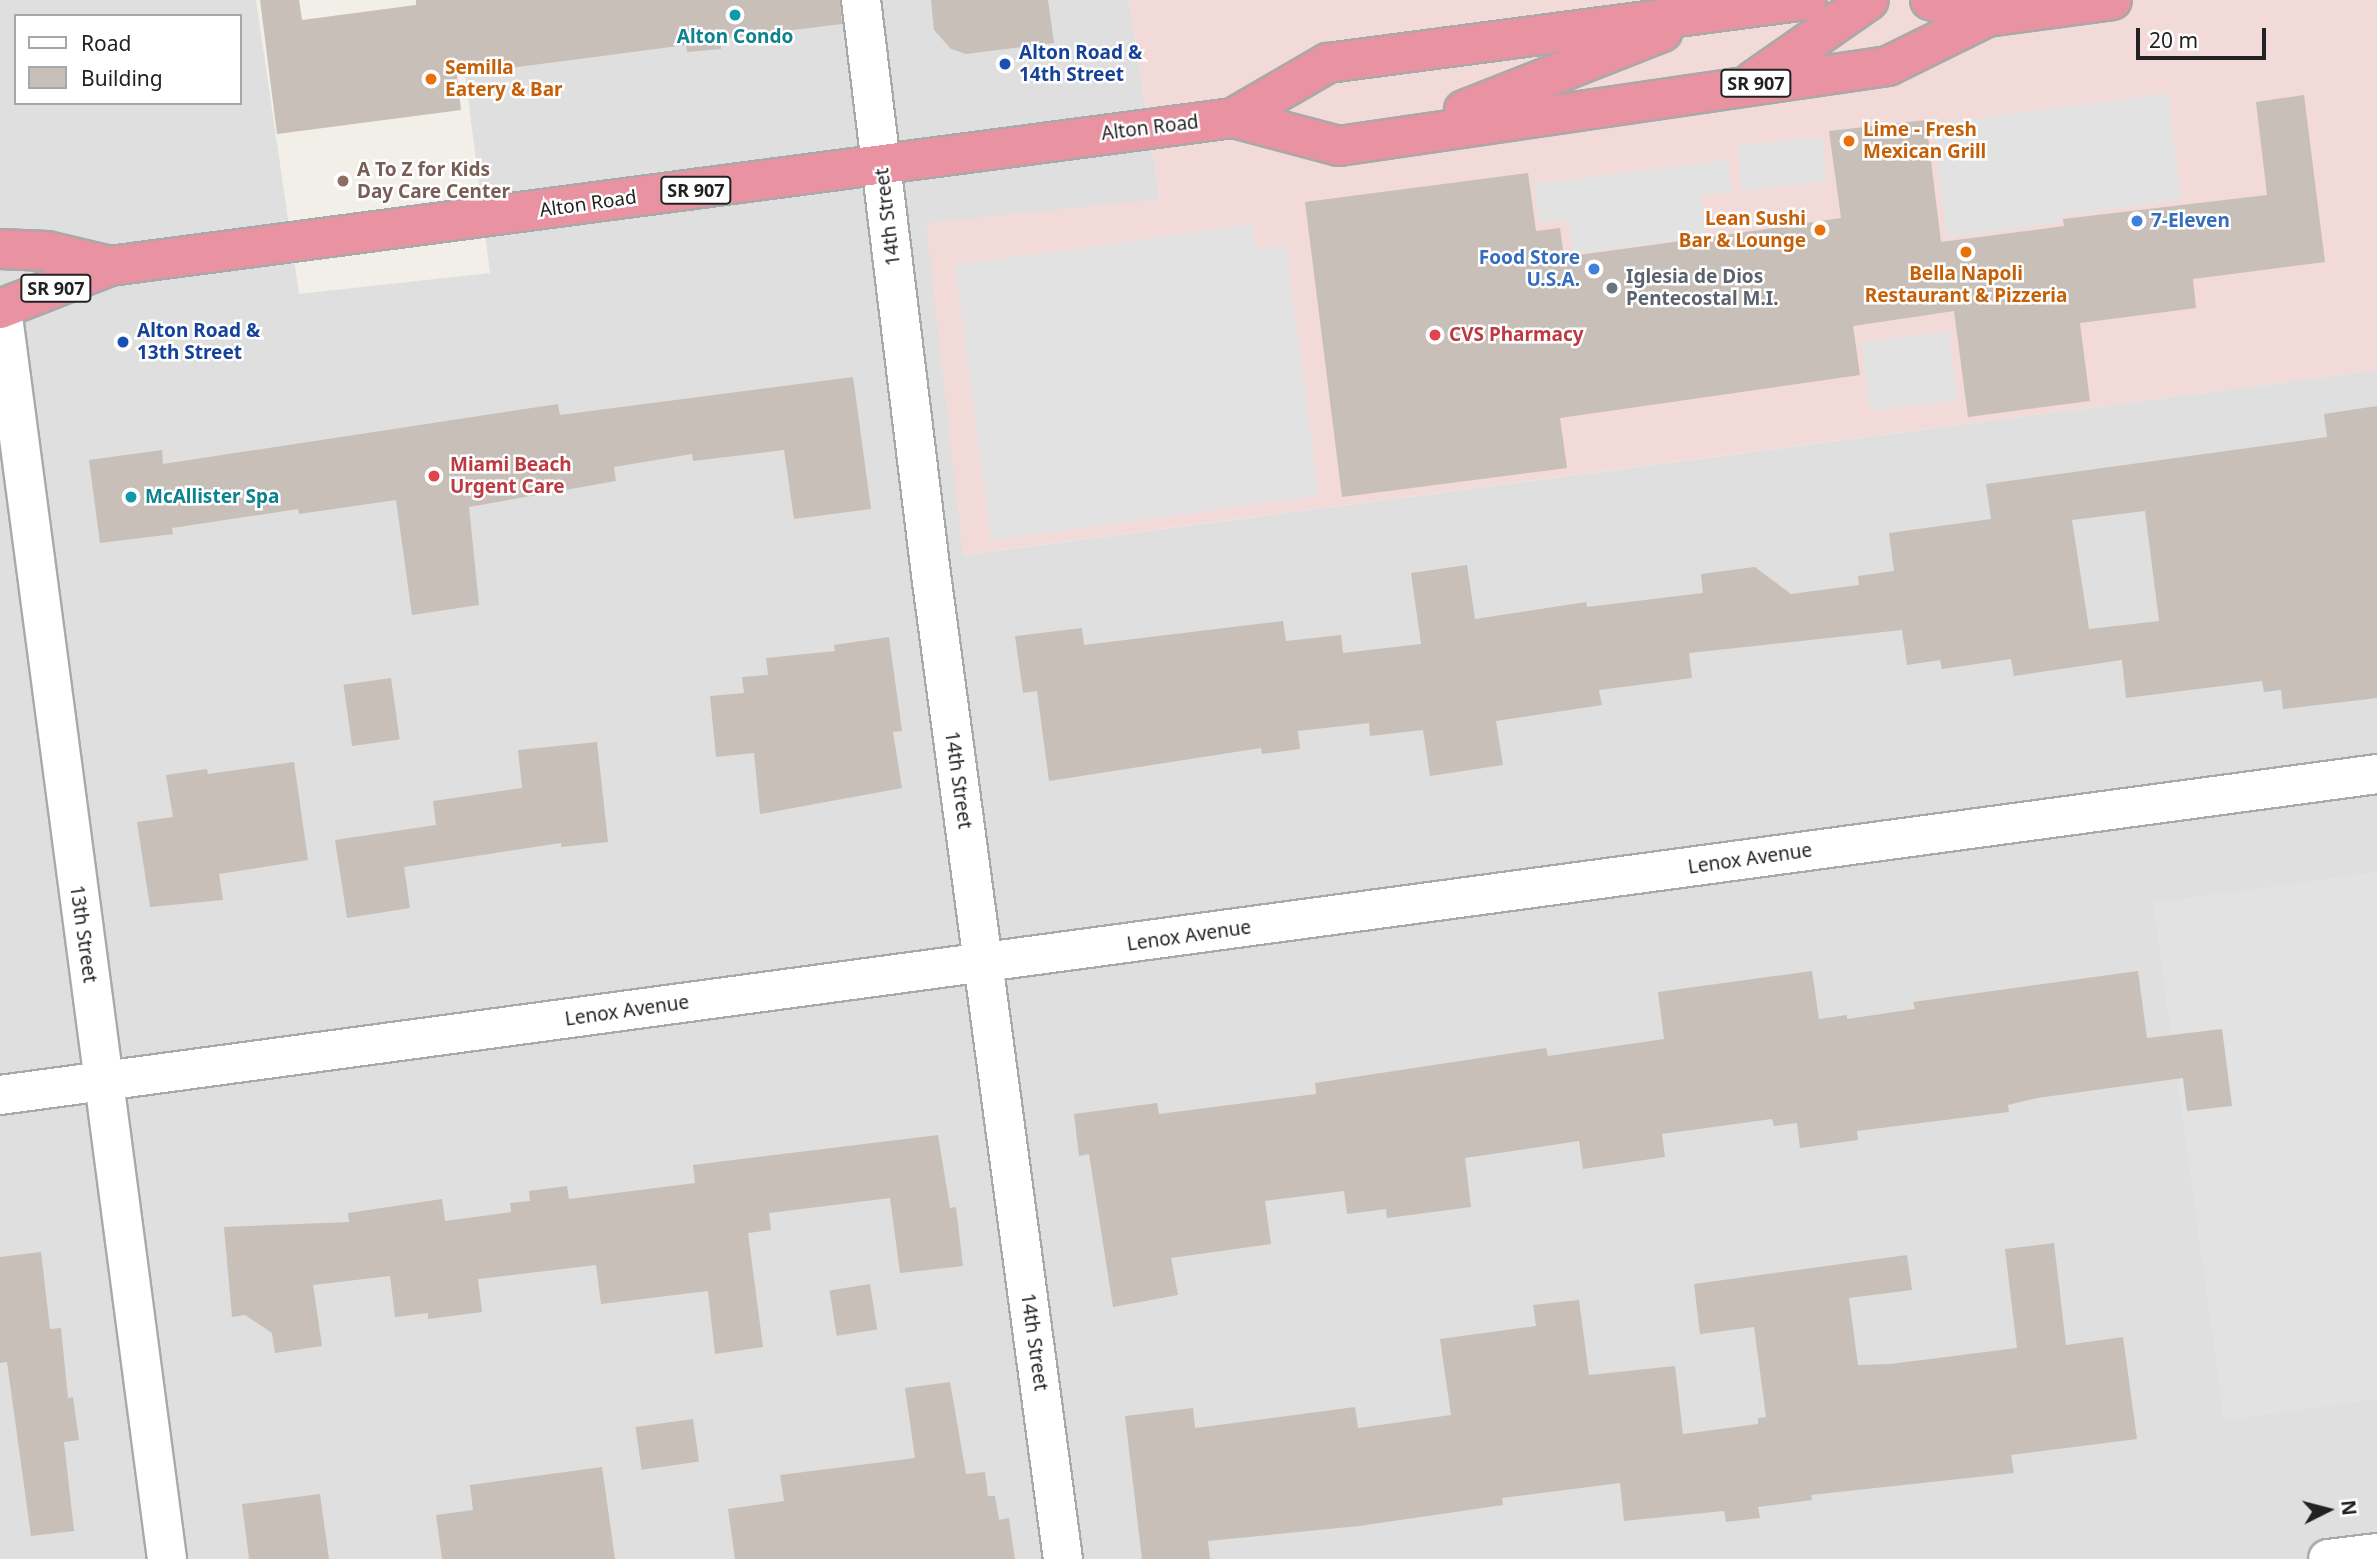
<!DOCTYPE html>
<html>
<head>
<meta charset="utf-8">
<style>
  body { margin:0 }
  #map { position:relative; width:2377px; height:1559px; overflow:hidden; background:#f2efe9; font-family:"Noto Sans",sans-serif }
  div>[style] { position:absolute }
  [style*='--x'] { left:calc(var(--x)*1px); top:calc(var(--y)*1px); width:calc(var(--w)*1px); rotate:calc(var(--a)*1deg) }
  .residential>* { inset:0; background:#e0dfdf }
  .commercial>* { inset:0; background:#f2dad9 }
  .parking>* { inset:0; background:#e2e2e2; transform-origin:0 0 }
  .building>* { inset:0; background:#c7bfb8; transform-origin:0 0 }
  .roads { filter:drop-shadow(2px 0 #a9a9a9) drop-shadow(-2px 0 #a9a9a9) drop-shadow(0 2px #a9a9a9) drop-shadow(0 -2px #a9a9a9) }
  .minor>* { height:38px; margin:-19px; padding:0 19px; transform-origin:19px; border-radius:19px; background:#fff }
  .highway>* { height:38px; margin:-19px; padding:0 19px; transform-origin:19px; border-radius:19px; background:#e892a2 }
  .dots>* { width:19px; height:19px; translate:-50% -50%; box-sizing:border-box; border:4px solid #fff; border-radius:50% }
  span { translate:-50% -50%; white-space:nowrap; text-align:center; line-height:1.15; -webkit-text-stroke:5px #fff; paint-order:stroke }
  .shield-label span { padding:2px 5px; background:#fff; border:2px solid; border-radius:5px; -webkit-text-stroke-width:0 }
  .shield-label { font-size:18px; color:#222; font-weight:700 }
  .culture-label { font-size:19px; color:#0d838f; font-weight:700 }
  .left { translate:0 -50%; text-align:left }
  .transit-label { font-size:19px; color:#164399; font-weight:700 }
  .food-label { font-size:19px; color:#c56008; font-weight:700 }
  .right { translate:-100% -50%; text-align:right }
  .street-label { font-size:19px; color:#222 }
  .education-label { font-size:19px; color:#785e54; font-weight:700 }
  .shop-label { font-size:19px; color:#366cbe; font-weight:700 }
  .worship-label { font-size:19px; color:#5b616d; font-weight:700 }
  .health-label { font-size:19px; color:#be3a42; font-weight:700 }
  .legend { position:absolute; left:14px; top:14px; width:228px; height:91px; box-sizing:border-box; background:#fff; border:2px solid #a7a7a7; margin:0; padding:9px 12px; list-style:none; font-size:21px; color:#222 }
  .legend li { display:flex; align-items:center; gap:14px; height:35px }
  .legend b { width:35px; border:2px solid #a7a7a7 }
  .north { position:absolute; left:2293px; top:1475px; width:70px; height:70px; -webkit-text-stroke:5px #fff; paint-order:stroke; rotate:84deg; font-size:19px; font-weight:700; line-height:28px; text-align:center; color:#222 }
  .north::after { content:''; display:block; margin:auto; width:24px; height:32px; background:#222; clip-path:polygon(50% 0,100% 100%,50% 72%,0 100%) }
  .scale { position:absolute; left:2136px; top:28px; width:130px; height:32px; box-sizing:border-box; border:4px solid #222; border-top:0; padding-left:9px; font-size:21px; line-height:24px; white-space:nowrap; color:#222; -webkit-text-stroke:5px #fff; paint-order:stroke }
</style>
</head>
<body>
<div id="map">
  <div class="residential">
    <div style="clip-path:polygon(evenodd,0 0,256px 0,299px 294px,490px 273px,456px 0,1129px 0,1160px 199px,964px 555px,2377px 370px,2377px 1559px,0 1559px,0 0,16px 16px,240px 16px,240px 103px,16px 103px,16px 16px)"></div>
  </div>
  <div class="commercial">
    <div style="clip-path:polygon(1129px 0,2377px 0,2377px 370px,963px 555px,926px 223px,1160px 199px)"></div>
  </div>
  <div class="parking">
    <div style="clip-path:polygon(2168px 93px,2181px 200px,2061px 216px,2061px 223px,1947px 238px,1933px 124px)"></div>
    <div style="left:1822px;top:137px;width:45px;height:85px;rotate:84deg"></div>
    <div style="clip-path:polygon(1728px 160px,1732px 192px,1701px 195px,1706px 237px,1573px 254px,1569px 220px,1539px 223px,1534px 184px)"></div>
    <div style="clip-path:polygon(1253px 224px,1257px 249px,1286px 245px,1319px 496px,991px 540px,955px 265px)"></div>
    <div style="left:1949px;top:331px;width:70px;height:88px;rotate:83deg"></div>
    <div style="clip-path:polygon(2377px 872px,2377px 1399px,2224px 1420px,2153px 903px)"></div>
  </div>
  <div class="building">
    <div style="clip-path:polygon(260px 0,299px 0,302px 20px,416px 5px,416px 0,840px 0,842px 24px,720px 39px,721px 49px,687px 52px,686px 45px,457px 75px,461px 110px,277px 134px)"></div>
    <div style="clip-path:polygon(931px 0,1048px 0,1054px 43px,966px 54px,951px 49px,934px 30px)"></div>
    <div style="clip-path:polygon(2304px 95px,2325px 262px,2193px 279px,2196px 308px,2080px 323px,2090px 401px,1968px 417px,1954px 311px,1853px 326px,1860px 375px,1560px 418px,1567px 468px,1342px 497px,1305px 202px,1528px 173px,1536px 231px,1560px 228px,1564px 257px,1718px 236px,1841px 218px,1829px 131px,1926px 120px,1941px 242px,2064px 226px,2063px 219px,2267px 195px,2256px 102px)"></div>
    <div style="clip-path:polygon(853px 377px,871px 509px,794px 519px,784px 450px,693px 461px,692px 454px,614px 467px,616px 481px,469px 507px,479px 605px,412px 615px,396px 500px,299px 514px,298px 509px,172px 528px,173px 534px,100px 543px,89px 460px,162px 450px,163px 464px,558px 404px,560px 415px)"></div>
    <div style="clip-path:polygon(evenodd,2377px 406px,2377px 698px,2283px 709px,2281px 690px,2264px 692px,2262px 681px,2126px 698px,2122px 660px,2014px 676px,2011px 659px,1942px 669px,1940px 660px,1907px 665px,1902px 630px,1689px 653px,1692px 678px,1599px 690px,1602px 705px,1496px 721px,1503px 765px,1430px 776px,1423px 730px,1370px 736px,1369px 723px,1298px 731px,1300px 749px,1262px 754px,1261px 748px,1049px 781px,1037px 691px,1023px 693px,1015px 636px,1082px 628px,1084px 645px,1283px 621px,1286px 641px,1341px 635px,1343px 653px,1421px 644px,1411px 573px,1467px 565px,1475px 619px,1586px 602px,1587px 607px,1703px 593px,1701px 574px,1755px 567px,1791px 594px,1859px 585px,1858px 576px,1894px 571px,1889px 533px,1991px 519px,1986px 484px,2327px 437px,2324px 414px,2377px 406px,2145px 511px,2159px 621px,2089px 629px,2072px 520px,2145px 511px)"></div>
    <div style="clip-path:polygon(889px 637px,902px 731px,893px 732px,902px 788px,760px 814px,754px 753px,716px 757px,710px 696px,744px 693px,742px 677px,768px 675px,766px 658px,835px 651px,834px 645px)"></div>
    <div style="left:391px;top:678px;width:62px;height:48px;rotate:82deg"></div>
    <div style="clip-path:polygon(597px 742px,608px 842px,561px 847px,561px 843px,404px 867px,410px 908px,347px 918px,335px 840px,436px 825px,433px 801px,522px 788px,518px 750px)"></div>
    <div style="clip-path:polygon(294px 762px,308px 860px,219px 874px,223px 900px,150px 907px,137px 822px,173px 817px,166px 775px,207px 769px,208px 774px)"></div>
    <div style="clip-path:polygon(1812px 971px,1819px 1019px,1847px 1015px,1847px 1019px,1915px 1009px,1913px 1002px,2138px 971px,2147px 1038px,2222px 1029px,2232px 1106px,2187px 1111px,2183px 1078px,2037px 1098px,2008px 1105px,2009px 1112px,1857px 1131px,1858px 1140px,1800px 1148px,1797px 1123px,1774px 1126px,1772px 1119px,1662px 1134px,1665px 1157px,1583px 1169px,1579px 1141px,1465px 1158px,1471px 1207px,1387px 1218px,1386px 1209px,1347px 1214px,1344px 1191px,1265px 1201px,1271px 1244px,1171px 1258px,1178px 1295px,1113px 1307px,1089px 1154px,1079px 1156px,1074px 1114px,1157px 1103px,1159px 1114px,1316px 1094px,1315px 1083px,1546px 1048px,1548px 1056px,1664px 1039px,1658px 992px)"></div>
    <div style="clip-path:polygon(938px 1135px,950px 1208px,956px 1207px,963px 1266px,900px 1273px,890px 1198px,769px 1213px,771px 1230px,748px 1233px,763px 1347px,715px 1354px,708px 1291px,601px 1304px,596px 1265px,478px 1279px,482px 1312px,428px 1319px,428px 1313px,395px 1317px,390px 1276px,313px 1285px,322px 1346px,275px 1353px,272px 1333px,245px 1315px,232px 1317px,224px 1227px,349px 1222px,348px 1213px,442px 1199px,445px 1221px,511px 1212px,510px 1203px,530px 1201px,529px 1191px,567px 1186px,569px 1199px,695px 1183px,693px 1165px)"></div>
    <div style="clip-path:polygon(2054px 1243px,2066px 1345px,2123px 1337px,2137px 1439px,2011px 1455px,2014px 1473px,1811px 1495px,1812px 1500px,1758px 1507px,1760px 1518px,1726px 1522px,1724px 1511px,1624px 1521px,1620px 1483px,1502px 1498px,1503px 1505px,1359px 1526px,1208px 1541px,1210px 1559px,1142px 1559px,1125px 1416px,1193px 1408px,1195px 1428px,1355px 1407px,1358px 1428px,1451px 1415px,1440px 1339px,1536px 1326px,1533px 1305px,1579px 1300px,1589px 1375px,1675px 1366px,1683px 1434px,1758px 1424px,1758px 1418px,1766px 1417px,1754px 1327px,1700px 1334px,1694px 1284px,1907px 1255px,1912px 1290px,1849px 1298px,1858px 1365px,1890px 1364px,2017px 1348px,2005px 1249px)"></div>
    <div style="clip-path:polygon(41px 1252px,50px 1329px,61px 1328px,68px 1398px,73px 1397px,79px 1440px,64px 1442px,74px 1531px,31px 1536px,7px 1362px,0 1363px,0 1257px)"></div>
    <div style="left:870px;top:1284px;width:46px;height:41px;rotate:81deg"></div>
    <div style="clip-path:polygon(950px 1382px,966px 1474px,985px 1472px,988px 1496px,995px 1496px,999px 1520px,1009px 1518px,1015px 1559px,735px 1559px,728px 1509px,784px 1501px,780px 1475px,915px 1458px,905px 1388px)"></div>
    <div style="left:693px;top:1419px;width:43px;height:58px;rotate:82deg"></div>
    <div style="clip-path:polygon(602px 1467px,615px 1559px,442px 1559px,436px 1515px,473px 1510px,470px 1485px)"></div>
    <div style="clip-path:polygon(320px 1494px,329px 1559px,249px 1559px,242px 1504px)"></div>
  </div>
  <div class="roads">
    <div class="minor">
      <div style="--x:861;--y:0;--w:578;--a:83.05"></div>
      <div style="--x:931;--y:574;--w:994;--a:82.37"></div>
      <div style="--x:2;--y:309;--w:1261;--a:82.48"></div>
      <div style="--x:0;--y:1095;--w:2399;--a:-7.69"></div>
      <div style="--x:2328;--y:1559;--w:49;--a:-7"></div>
    </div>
    <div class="highway">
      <div style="--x:1930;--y:0;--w:59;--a:16.6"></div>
      <div style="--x:1753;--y:81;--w:141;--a:-34.9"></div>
      <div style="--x:1464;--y:110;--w:213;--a:-21.5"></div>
      <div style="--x:1233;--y:118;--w:110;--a:14.8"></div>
      <div style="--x:1339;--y:146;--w:555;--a:-8.29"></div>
      <div style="--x:1888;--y:66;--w:110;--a:-26.3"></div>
      <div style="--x:1987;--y:17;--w:126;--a:-7.7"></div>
      <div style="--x:0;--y:249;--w:47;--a:2.4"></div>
      <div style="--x:47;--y:251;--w:65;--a:13.4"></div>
      <div style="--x:0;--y:309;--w:118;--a:-21.4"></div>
      <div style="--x:110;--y:266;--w:1133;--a:-7.51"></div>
      <div style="--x:1233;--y:118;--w:110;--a:-30.1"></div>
      <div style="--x:1328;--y:63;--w:483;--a:-7.5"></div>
    </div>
  </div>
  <div class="dots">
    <div style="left:735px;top:15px;background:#0f9aa8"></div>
    <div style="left:1005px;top:64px;background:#1a4fb4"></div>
    <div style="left:431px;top:79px;background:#e8710a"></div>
    <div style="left:1849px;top:141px;background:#e8710a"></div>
    <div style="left:343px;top:181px;background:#8d6e63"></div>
    <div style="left:2137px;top:221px;background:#3f7fe0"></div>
    <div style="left:1820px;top:230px;background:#e8710a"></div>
    <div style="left:1966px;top:252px;background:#e8710a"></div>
    <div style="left:1594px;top:269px;background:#3f7fe0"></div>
    <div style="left:1612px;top:288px;background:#6b7280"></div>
    <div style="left:1435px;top:335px;background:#e0444e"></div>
    <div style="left:123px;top:342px;background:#1a4fb4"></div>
    <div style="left:434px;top:476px;background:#e0444e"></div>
    <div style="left:131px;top:497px;background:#0f9aa8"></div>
  </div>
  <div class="shield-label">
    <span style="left:1756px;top:83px">SR 907</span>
    <span style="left:696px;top:190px">SR 907</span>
    <span style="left:56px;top:288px">SR 907</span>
  </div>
  <div class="culture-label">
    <span style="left:735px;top:37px">Alton Condo</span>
    <span class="left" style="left:145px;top:497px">McAllister Spa</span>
  </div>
  <div class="transit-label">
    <span class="left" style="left:1019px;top:64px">Alton Road &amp;<br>14th Street</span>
    <span class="left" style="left:137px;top:342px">Alton Road &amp;<br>13th Street</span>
  </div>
  <div class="food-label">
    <span class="left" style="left:445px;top:79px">Semilla<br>Eatery &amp; Bar</span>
    <span class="left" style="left:1863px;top:141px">Lime - Fresh<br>Mexican Grill</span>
    <span class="right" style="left:1806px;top:230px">Lean Sushi<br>Bar &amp; Lounge</span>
    <span style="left:1966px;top:285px">Bella Napoli<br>Restaurant &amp; Pizzeria</span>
  </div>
  <div class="street-label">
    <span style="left:1150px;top:128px;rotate:-7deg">Alton Road</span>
    <span style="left:588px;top:204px;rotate:-8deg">Alton Road</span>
    <span style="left:888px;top:217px;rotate:-97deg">14th Street</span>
    <span style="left:958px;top:780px;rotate:82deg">14th Street</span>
    <span style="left:1750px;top:859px;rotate:-8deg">Lenox Avenue</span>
    <span style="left:83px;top:934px;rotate:82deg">13th Street</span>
    <span style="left:1189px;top:936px;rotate:-8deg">Lenox Avenue</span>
    <span style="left:627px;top:1011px;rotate:-8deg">Lenox Avenue</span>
    <span style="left:1034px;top:1342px;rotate:82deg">14th Street</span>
  </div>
  <div class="education-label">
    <span class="left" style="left:357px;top:181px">A To Z for Kids<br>Day Care Center</span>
  </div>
  <div class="shop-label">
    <span class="left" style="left:2151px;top:221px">7-Eleven</span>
    <span class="right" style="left:1580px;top:269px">Food Store<br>U.S.A.</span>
  </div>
  <div class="worship-label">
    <span class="left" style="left:1626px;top:288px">Iglesia de Dios<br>Pentecostal M.I.</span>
  </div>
  <div class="health-label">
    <span class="left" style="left:1449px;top:335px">CVS Pharmacy</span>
    <span class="left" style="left:450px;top:476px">Miami Beach<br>Urgent Care</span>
  </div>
  <ul class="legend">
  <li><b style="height:9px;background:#fff"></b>Road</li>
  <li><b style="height:19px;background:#c7bfb8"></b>Building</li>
  </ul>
  <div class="north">N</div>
  <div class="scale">20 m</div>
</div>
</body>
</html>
